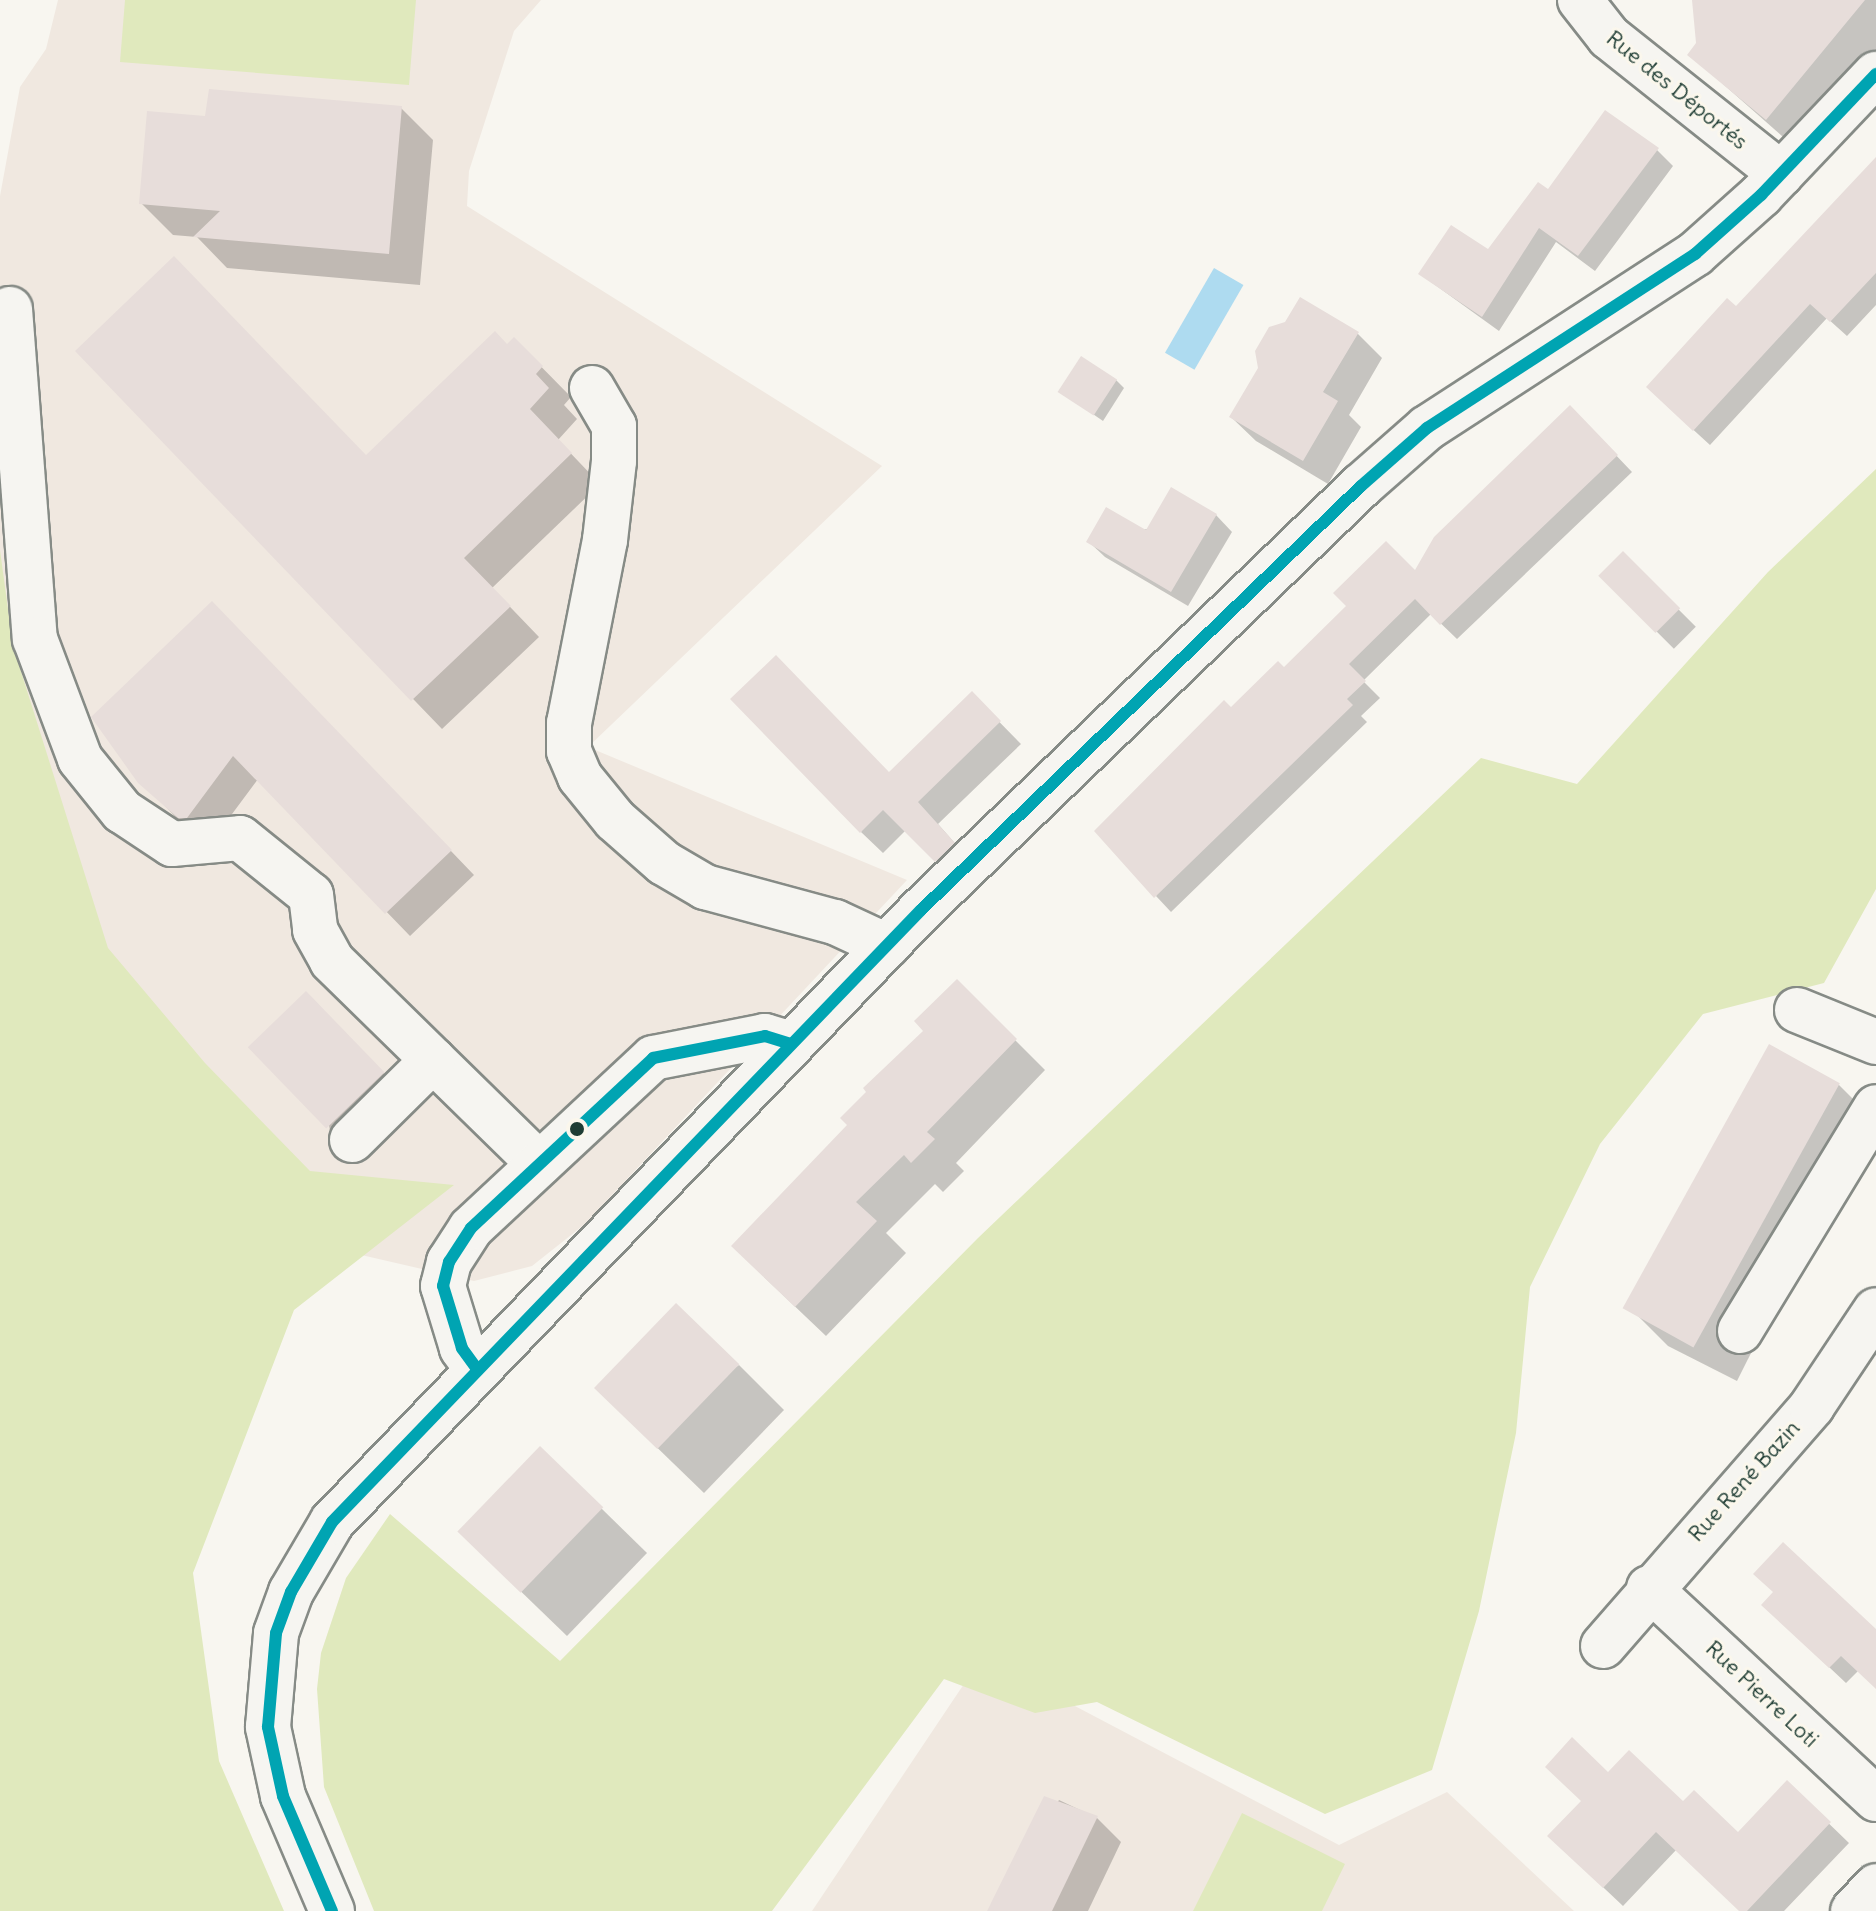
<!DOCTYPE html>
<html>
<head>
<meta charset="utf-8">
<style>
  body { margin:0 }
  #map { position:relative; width:1876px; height:1911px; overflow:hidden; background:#f8f6f0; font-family:Delius,sans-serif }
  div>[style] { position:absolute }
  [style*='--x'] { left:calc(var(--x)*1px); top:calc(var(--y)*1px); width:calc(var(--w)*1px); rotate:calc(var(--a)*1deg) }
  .built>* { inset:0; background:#f0e8e0 }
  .green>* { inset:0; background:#e0e9bd }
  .water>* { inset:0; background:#aedbf0; transform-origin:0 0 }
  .shadow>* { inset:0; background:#0003; transform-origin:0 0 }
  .building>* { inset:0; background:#e7ddda; transform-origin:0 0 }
  .roads { filter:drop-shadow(2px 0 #868b86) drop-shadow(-2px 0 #868b86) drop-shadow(0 2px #868b86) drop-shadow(0 -2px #868b86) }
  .minor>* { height:44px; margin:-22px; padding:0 22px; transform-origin:22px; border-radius:22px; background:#f6f5f1 }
  .bus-1>* { height:12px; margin:-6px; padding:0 6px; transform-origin:6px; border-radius:6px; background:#00a4b2 }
  .dots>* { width:22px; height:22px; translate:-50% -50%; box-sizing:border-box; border:4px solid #fbf7ec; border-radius:50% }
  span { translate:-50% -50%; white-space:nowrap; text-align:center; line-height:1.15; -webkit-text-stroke:6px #fbf7ec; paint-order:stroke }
  .street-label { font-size:22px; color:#1f3d34 }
</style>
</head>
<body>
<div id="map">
  <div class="built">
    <div style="clip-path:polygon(58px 0,541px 0,514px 31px,469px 171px,467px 206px,882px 466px,588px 747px,907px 880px,585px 1224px,532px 1266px,474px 1281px,305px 1242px,135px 1057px,0 793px,0 196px,20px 87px,46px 49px)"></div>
    <div style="clip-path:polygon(982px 1657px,1339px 1845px,1447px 1792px,1574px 1911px,812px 1911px)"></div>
  </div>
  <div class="green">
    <div style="clip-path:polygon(125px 0,416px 0,409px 85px,120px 62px)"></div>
    <div style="clip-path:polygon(1876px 469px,1876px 889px,1824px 983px,1703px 1014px,1600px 1144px,1530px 1287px,1516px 1433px,1479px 1611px,1432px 1770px,1325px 1814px,1097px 1702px,1035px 1713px,944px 1679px,772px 1911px,374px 1911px,324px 1787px,317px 1689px,321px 1653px,346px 1578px,390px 1514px,560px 1661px,978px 1238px,1481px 758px,1577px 784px,1768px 572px)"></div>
    <div style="clip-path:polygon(0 550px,13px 646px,108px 948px,205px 1063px,310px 1171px,454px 1185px,294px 1310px,193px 1573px,219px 1761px,284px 1911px,0 1911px)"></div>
    <div style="clip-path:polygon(1242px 1813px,1345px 1864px,1322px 1911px,1193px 1911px)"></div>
  </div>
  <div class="water">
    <div style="left:1214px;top:268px;width:34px;height:98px;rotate:30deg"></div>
  </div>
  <div class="shadow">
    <div style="clip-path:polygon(1699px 0,1876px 0,1876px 62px,1799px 151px,1689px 54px,1698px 43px)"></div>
    <div style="clip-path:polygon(401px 108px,433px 140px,420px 285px,227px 268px,197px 237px,173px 235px,141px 203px,207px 118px)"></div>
    <div style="clip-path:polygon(1657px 150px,1673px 166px,1595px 271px,1556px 242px,1499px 331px,1420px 274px,1488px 252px,1548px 192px)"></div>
    <div style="clip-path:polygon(1876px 177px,1876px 305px,1847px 336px,1827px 318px,1710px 445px,1664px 403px,1736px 309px)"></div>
    <div style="clip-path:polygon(1301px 300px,1358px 334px,1382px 358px,1349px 415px,1361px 427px,1328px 484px,1256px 441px,1231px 417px)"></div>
    <div style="clip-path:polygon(514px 339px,571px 397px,564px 405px,577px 419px,558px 440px,600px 484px,492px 588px,539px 637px,442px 729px,78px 351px,366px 458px)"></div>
    <div style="clip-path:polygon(1116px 380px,1124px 388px,1103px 421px,1061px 392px)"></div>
    <div style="clip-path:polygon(1570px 407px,1632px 472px,1457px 639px,1431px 614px,1363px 681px,1380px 698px,1361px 716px,1367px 722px,1171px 912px,1156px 896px,1231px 710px,1416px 573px)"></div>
    <div style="clip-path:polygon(1216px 515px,1232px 532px,1188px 606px,1105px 557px,1088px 541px)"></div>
    <div style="left:1623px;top:554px;width:103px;height:31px;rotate:45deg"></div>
    <div style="clip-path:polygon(237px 628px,474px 875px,410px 936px,258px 779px,212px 841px,190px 832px,125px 764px)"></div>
    <div style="clip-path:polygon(972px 694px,1021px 744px,938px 824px,975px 866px,958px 882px,906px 830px,883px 853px,861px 832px,889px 774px)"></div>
    <div style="clip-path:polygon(957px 982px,1045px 1070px,956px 1163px,964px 1171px,943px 1192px,935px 1184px,886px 1233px,906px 1253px,826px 1336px,764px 1277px,850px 1125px,926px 1031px)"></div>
    <div style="clip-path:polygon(307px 993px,407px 1098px,354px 1155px,330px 1131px)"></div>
    <div style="clip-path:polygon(1838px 1084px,1870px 1116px,1737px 1381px,1668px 1346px,1636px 1314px)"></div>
    <div style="clip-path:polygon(739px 1365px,784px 1410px,704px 1493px,642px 1433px)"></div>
    <div style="clip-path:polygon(601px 1508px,647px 1553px,567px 1636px,505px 1576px)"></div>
    <div style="clip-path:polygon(1780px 1621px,1876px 1631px,1876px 1687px,1858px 1671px,1846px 1683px)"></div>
    <div style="clip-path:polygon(1608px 1775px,1683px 1804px,1738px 1835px,1787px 1783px,1849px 1843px,1784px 1911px,1741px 1911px,1677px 1849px,1623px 1906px,1569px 1855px)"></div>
    <div style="clip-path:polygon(1059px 1800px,1097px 1818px,1121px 1842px,1088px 1911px,989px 1911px)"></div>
  </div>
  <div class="building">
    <div style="clip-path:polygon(1692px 0,1865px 0,1766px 120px,1687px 55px,1696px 43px)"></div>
    <div style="clip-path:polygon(209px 89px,402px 106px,389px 254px,193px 237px,220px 211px,139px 204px,147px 111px,205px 116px)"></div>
    <div style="clip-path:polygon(1605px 110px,1659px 148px,1578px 256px,1539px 228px,1482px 317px,1418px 274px,1451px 225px,1488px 249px,1538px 182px,1548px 189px)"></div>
    <div style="clip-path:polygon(1876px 157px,1876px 273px,1830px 322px,1810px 304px,1693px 431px,1646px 387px,1727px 298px,1736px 306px)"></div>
    <div style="clip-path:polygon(174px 256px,366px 455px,495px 331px,507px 344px,514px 337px,543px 366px,536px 374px,549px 388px,530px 409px,572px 453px,464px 558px,511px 606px,411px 701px,75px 351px)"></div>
    <div style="clip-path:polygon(1300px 297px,1359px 332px,1323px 392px,1338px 401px,1303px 461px,1229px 417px,1258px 368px,1255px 351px,1269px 327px,1285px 322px)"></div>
    <div style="left:1081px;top:356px;width:43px;height:43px;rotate:33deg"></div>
    <div style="clip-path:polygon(1570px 405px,1618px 455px,1440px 625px,1415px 599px,1349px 664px,1366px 681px,1347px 699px,1353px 705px,1154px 898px,1094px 831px,1224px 700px,1231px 707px,1278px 661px,1284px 667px,1346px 606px,1333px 593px,1386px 541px,1415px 570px,1434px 537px)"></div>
    <div style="clip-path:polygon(1171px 487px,1217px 514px,1171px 592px,1086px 542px,1106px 507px,1146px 530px)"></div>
    <div style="left:1623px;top:551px;width:81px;height:35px;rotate:45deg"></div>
    <div style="clip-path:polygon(212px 601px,452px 850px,385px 914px,233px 756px,187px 818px,178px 818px,138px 783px,91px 717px)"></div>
    <div style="clip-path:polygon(776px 655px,889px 772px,972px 691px,1001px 721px,918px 802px,955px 843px,935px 862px,883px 810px,860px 833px,730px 699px)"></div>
    <div style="clip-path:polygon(957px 979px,1017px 1039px,927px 1132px,935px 1139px,911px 1163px,904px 1155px,856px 1202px,877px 1221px,795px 1307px,731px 1246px,847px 1125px,840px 1118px,866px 1092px,863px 1088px,923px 1031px,914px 1021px)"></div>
    <div style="left:306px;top:991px;width:113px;height:81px;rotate:46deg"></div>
    <div style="left:1769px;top:1044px;width:81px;height:302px;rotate:29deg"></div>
    <div style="left:676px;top:1303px;width:88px;height:118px;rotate:44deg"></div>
    <div style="left:540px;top:1446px;width:88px;height:119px;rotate:44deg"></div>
    <div style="clip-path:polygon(1783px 1542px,1876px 1629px,1876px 1689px,1841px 1656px,1829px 1668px,1761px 1605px,1773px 1592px,1753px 1574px)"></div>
    <div style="clip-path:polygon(1572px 1737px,1608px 1772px,1629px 1750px,1683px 1801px,1694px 1790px,1738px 1832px,1787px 1780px,1831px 1822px,1747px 1911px,1739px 1911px,1656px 1832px,1603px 1888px,1547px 1836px,1581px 1801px,1545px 1767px)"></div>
    <div style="clip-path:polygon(1044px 1796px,1098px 1816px,1052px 1911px,987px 1911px)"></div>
  </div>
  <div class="roads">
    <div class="minor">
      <div style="--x:1580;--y:0;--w:47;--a:51.9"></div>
      <div style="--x:1609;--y:37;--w:220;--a:38.5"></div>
      <div style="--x:10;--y:309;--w:331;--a:85.7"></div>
      <div style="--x:35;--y:639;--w:128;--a:69.4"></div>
      <div style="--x:80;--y:759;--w:67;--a:51.1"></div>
      <div style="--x:122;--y:811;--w:60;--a:33.4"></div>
      <div style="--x:172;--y:844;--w:68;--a:-5"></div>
      <div style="--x:240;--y:838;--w:91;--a:38.8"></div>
      <div style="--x:311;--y:895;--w:35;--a:83"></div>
      <div style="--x:315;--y:930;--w:35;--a:61"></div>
      <div style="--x:332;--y:961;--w:290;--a:44.4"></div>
      <div style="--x:592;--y:388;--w:44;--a:59.9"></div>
      <div style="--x:614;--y:426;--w:35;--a:90"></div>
      <div style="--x:614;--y:461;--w:80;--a:96.5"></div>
      <div style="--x:605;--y:540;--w:187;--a:101.1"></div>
      <div style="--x:569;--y:723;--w:28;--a:90"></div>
      <div style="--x:569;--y:751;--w:28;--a:67"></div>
      <div style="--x:580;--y:777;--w:55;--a:50.9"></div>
      <div style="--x:615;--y:820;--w:65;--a:41.3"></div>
      <div style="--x:664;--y:863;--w:48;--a:30.3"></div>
      <div style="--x:705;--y:887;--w:135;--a:15.1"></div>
      <div style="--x:835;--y:922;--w:57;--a:24.8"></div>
      <div style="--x:1797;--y:1010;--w:85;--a:22.1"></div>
      <div style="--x:352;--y:1140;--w:114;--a:-44.6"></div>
      <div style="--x:1740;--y:1331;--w:262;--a:-58.7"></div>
      <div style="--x:477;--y:1369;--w:26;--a:-126"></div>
      <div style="--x:462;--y:1348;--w:65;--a:-107"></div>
      <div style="--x:443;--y:1286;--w:25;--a:-76"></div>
      <div style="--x:449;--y:1262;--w:40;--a:-57.1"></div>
      <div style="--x:471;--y:1228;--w:249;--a:-43"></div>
      <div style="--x:653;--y:1058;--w:114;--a:-11.1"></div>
      <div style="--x:765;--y:1036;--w:27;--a:17"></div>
      <div style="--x:1649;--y:1588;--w:310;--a:42.9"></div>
      <div style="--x:1603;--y:1646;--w:318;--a:-48.9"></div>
      <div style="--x:1812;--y:1406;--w:115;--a:-56.3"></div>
      <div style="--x:332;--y:1911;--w:125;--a:-113.1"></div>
      <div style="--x:283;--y:1796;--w:71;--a:-102.3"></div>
      <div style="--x:268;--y:1727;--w:94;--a:-85.1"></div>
      <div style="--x:276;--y:1633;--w:44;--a:-69.9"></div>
      <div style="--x:291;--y:1592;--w:81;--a:-59.6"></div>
      <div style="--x:332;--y:1522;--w:849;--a:-46.1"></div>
      <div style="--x:921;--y:910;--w:611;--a:-43.94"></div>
      <div style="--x:1361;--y:486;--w:88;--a:-41.3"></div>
      <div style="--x:1427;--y:428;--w:320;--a:-33"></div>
      <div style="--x:1695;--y:254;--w:89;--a:-41.8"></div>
      <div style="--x:1761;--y:195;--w:167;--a:-46.5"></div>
      <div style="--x:1853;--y:1911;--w:34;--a:-47"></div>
    </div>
  </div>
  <div class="bus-1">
    <div style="--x:477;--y:1369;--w:26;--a:-126"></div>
    <div style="--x:462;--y:1348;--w:65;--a:-107"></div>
    <div style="--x:443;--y:1286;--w:25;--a:-76"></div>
    <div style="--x:449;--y:1262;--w:40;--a:-57.1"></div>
    <div style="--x:471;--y:1228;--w:249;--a:-43"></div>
    <div style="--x:653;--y:1058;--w:114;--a:-11.1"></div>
    <div style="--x:765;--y:1036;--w:27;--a:17"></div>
    <div style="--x:332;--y:1911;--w:125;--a:-113.1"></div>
    <div style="--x:283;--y:1796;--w:71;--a:-102.3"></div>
    <div style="--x:268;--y:1727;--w:94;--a:-85.1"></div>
    <div style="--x:276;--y:1633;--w:44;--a:-69.9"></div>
    <div style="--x:291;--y:1592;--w:81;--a:-59.6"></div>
    <div style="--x:332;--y:1522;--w:849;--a:-46.1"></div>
    <div style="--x:921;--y:910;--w:611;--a:-43.94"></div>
    <div style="--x:1361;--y:486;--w:88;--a:-41.3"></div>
    <div style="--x:1427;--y:428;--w:320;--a:-33"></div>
    <div style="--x:1695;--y:254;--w:89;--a:-41.8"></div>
    <div style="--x:1761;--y:195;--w:167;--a:-46.5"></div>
  </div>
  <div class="dots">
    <div style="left:577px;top:1129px;background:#1f3d34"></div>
  </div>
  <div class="street-label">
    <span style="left:1677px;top:90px;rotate:39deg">Rue des Déportés</span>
    <span style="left:1744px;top:1481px;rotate:-48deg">Rue René Bazin</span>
    <span style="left:1762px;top:1694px;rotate:43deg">Rue Pierre Loti</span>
  </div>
</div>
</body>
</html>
